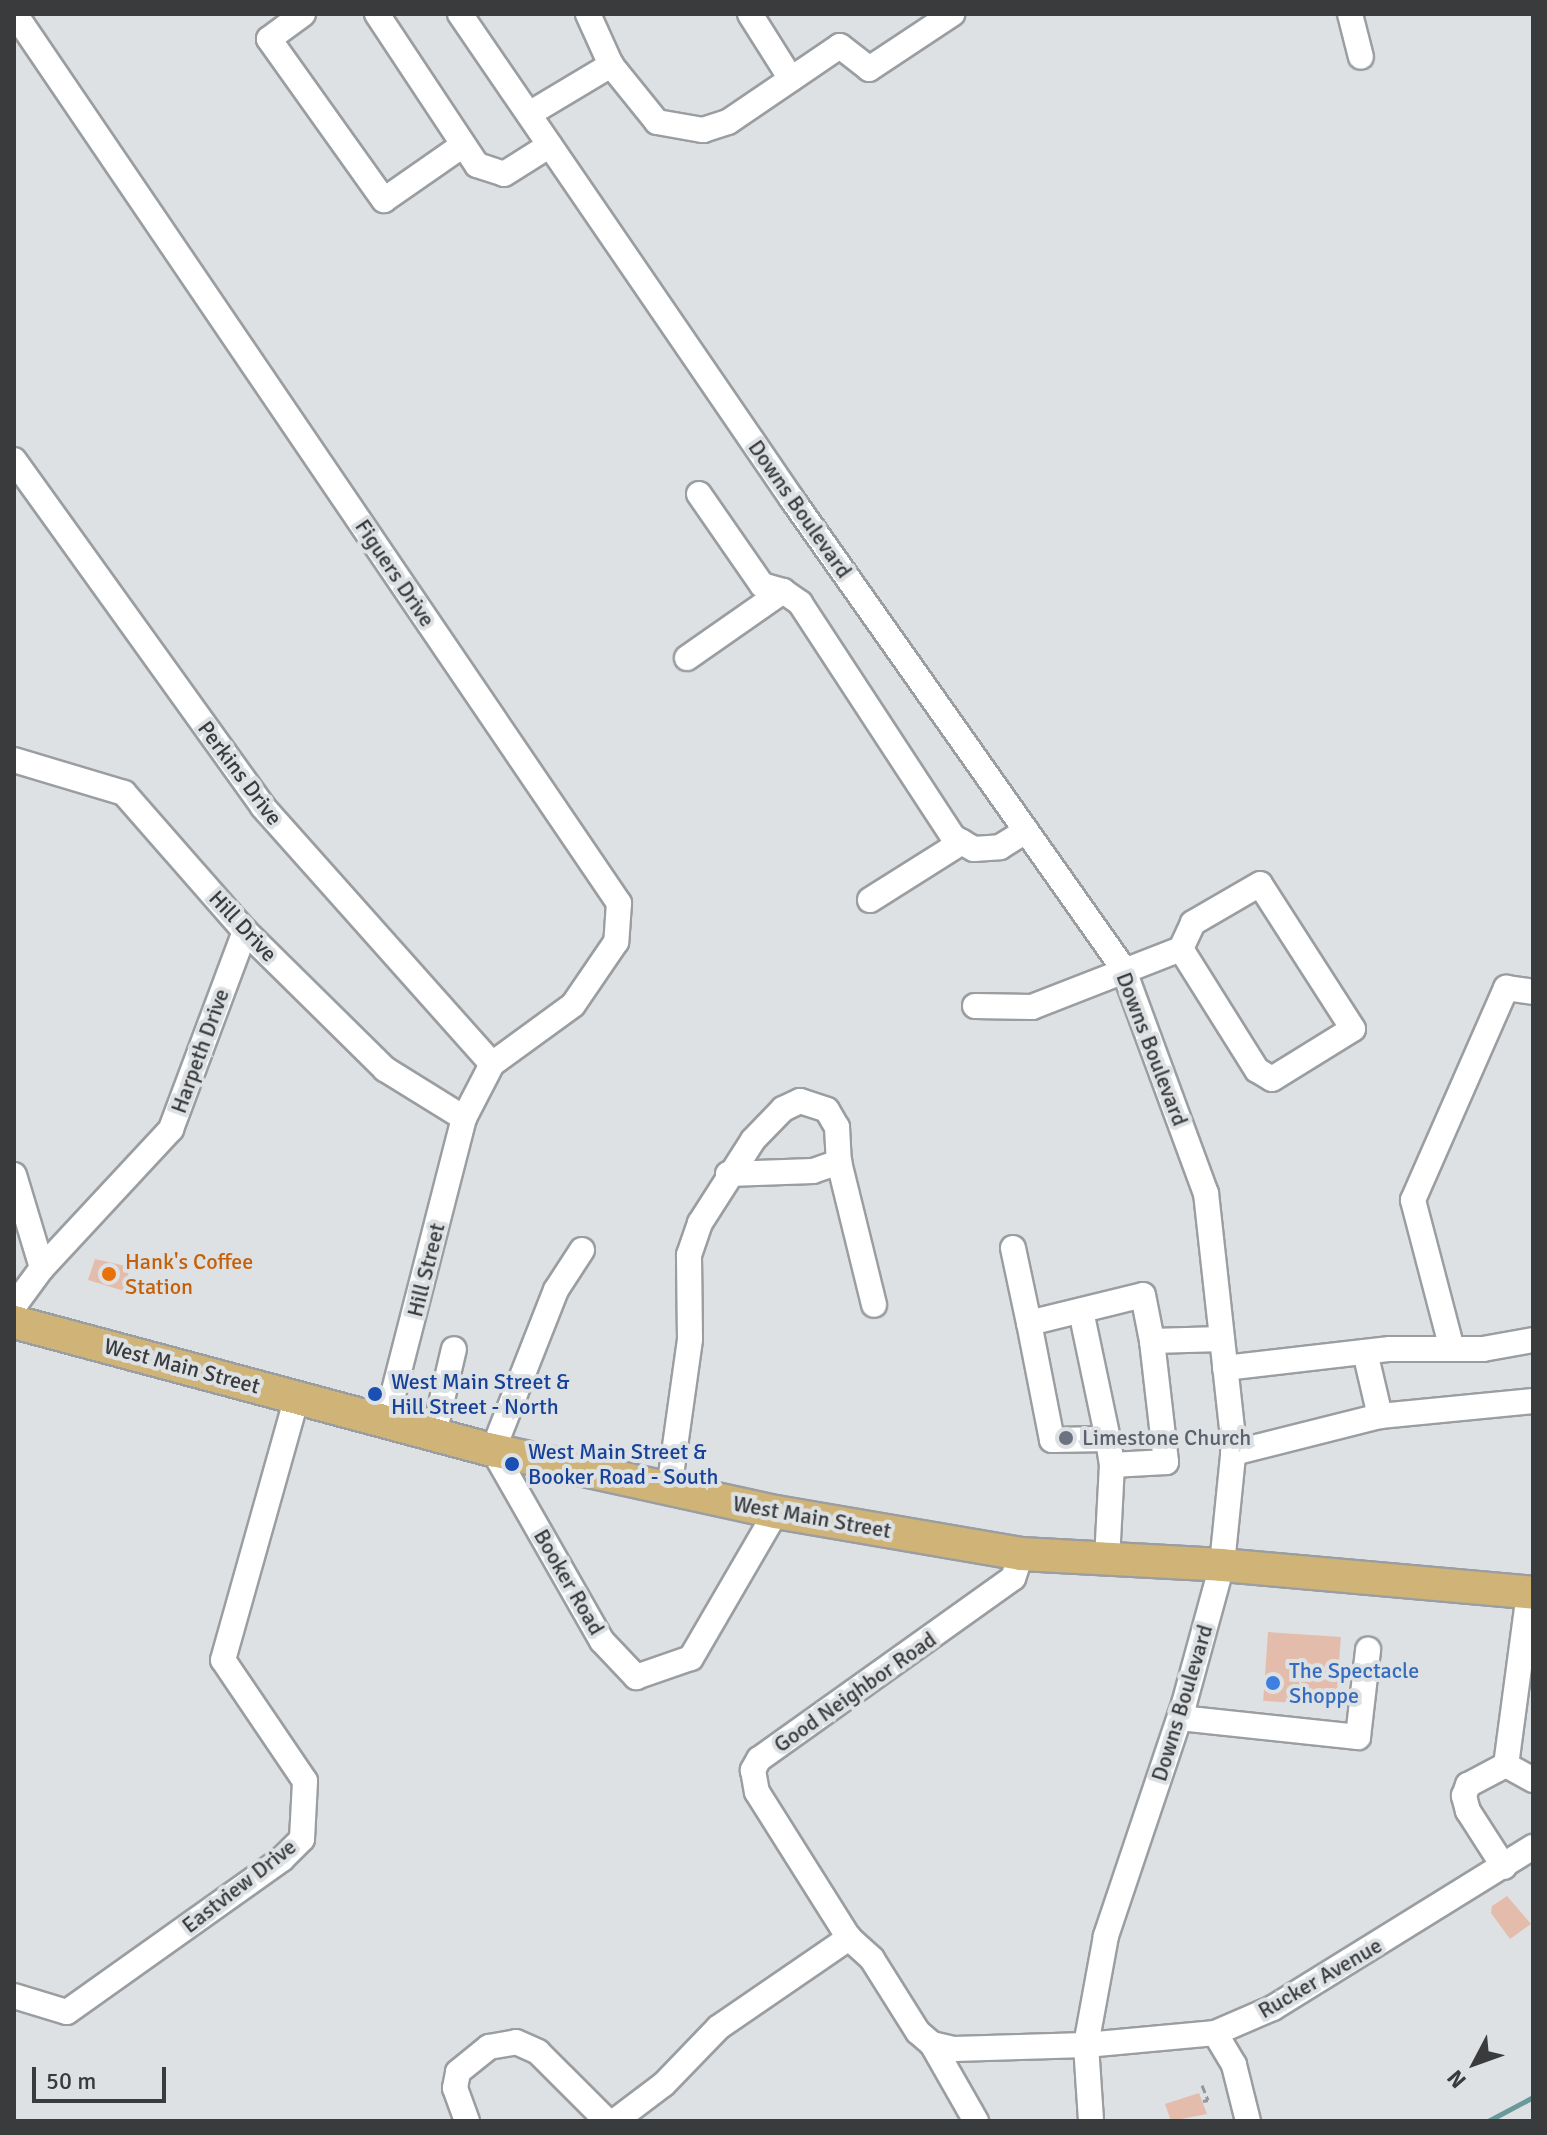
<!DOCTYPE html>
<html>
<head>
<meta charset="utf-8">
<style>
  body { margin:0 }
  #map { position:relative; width:1547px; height:2135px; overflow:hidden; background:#dde1e4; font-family:Signika,sans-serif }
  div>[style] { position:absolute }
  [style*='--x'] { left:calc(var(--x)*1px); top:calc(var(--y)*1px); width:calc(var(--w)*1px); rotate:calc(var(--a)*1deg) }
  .stream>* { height:5px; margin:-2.5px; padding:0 2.5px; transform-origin:2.5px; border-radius:2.5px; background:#69999a }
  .building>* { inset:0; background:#e4bcab; transform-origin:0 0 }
  .path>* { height:3px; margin-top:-1.5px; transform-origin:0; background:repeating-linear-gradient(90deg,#949699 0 8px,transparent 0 12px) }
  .roads { filter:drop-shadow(2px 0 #9b9ea1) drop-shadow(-2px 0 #9b9ea1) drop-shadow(0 2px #9b9ea1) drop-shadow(0 -2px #9b9ea1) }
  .minor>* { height:24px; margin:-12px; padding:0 12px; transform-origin:12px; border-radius:12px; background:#fff }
  .major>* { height:32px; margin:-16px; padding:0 16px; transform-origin:16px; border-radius:16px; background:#cfb377 }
  .dots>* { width:22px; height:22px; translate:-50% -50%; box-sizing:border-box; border:4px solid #dde1e4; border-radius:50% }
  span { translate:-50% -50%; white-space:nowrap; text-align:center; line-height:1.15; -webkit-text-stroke:8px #dde1e4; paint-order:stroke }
  .street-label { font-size:22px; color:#3a3b3c }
  .food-label { font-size:22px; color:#c56008 }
  .left { translate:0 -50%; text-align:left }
  .transit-label { font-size:22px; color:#164399 }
  .worship-label { font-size:22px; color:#5b616d }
  .shop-label { font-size:22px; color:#366cbe }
  .frame { position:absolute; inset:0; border:16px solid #3a3b3c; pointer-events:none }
  .north { position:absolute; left:1435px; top:2023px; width:80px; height:80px; -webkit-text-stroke:6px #dde1e4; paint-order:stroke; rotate:229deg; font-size:22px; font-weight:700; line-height:32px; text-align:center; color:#3a3b3c }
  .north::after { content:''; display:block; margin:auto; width:28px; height:36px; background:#3a3b3c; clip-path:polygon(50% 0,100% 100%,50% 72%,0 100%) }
  .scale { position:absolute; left:32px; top:2067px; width:134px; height:36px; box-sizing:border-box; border:4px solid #3a3b3c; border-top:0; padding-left:10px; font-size:24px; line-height:28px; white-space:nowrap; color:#3a3b3c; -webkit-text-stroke:6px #dde1e4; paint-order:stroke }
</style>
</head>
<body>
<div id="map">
  <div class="stream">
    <div style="--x:1488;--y:2121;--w:51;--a:-28.1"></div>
  </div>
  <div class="building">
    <div style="clip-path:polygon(95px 1259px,130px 1267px,124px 1291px,88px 1280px)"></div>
    <div style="left:1268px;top:1632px;width:73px;height:69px;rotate:4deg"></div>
    <div style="clip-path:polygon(1507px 1896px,1531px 1924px,1510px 1939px,1491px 1913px,1492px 1906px)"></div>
    <div style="clip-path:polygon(1199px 2093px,1207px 2114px,1171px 2121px,1165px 2104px)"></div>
  </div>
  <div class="path">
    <div style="--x:1202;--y:2085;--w:16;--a:68"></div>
    <div style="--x:1208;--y:2100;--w:5;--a:169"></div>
  </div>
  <div class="roads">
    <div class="minor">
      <div style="--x:15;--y:14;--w:1075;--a:55.81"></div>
      <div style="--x:619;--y:903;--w:39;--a:94"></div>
      <div style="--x:616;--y:942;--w:76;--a:124.3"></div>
      <div style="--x:573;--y:1005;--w:100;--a:143.9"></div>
      <div style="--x:492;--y:1064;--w:61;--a:117.4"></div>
      <div style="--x:464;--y:1118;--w:313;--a:104.4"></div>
      <div style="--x:303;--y:14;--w:42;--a:143.7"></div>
      <div style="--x:269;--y:39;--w:198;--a:54.5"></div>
      <div style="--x:384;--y:200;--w:96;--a:-34.8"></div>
      <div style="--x:377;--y:14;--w:181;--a:56.5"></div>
      <div style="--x:477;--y:165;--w:28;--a:18"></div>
      <div style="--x:504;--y:174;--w:54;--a:-32.2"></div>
      <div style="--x:460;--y:14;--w:588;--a:55.61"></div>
      <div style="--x:792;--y:499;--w:574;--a:54.79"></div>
      <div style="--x:1123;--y:968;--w:240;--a:69.8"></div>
      <div style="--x:1206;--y:1193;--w:255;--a:83.7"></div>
      <div style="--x:1234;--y:1446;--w:120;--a:95.8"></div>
      <div style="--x:1222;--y:1565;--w:144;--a:105.3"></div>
      <div style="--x:1184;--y:1704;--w:245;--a:108.6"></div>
      <div style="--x:1106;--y:1936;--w:111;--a:100.4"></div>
      <div style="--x:1086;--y:2045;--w:76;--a:86.2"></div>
      <div style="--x:750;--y:14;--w:77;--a:57.8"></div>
      <div style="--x:1350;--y:14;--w:44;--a:75.7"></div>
      <div style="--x:611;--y:65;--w:73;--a:51.1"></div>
      <div style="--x:657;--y:122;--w:47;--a:9.9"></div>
      <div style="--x:703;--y:130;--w:26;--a:-18"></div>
      <div style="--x:728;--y:122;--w:135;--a:-34.2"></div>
      <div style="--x:840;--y:46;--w:37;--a:38"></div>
      <div style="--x:869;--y:69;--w:100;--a:-33.5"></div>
      <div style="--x:529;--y:114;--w:96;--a:-30.9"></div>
      <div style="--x:611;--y:65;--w:56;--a:-114.3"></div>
      <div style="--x:14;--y:460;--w:427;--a:54.3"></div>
      <div style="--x:263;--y:807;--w:344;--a:48.3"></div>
      <div style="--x:699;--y:494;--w:111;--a:55.3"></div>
      <div style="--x:762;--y:585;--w:22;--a:16"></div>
      <div style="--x:783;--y:591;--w:21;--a:35"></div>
      <div style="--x:800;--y:603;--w:280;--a:56.8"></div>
      <div style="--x:953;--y:837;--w:24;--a:30"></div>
      <div style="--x:974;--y:849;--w:26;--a:-4"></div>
      <div style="--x:1000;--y:847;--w:31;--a:-32"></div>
      <div style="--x:687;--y:658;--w:117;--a:-34.9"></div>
      <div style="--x:14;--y:760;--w:115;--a:16.7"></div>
      <div style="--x:124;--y:793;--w:184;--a:48.8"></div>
      <div style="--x:245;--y:931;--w:197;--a:44.6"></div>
      <div style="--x:385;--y:1069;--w:93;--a:31.8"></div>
      <div style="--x:870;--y:900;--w:109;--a:-32.2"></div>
      <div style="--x:975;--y:1006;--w:57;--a:1"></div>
      <div style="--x:1032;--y:1007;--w:160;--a:-21.3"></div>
      <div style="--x:1181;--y:949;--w:143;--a:57.9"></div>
      <div style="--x:1257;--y:1070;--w:17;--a:31"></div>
      <div style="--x:1272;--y:1079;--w:95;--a:-31.7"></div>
      <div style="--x:1353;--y:1029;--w:172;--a:-122.7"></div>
      <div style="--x:1260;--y:884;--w:78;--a:149.8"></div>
      <div style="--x:1193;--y:923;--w:29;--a:115"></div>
      <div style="--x:728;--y:1174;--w:85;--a:-2"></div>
      <div style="--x:813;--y:1171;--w:28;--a:-19"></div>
      <div style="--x:14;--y:1175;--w:97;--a:73.2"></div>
      <div style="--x:42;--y:1268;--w:47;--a:126.4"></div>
      <div style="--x:1013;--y:1248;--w:77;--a:78"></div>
      <div style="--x:582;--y:1250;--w:48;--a:123"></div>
      <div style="--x:556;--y:1290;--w:172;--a:111.5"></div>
      <div style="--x:493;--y:1450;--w:220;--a:60.3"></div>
      <div style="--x:602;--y:1641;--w:50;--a:46.6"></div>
      <div style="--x:636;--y:1677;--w:58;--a:-19.1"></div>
      <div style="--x:691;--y:1658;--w:169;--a:-59.8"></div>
      <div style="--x:42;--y:1268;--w:190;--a:-47.1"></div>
      <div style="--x:171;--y:1129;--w:211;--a:-69.5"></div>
      <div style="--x:1081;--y:1311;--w:131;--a:78.1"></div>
      <div style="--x:1152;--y:1341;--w:122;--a:83.4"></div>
      <div style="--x:1166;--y:1462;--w:54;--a:176.8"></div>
      <div style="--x:1112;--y:1465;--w:26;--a:-99"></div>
      <div style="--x:1108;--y:1439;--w:56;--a:179"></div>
      <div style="--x:1052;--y:1440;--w:119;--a:-101.1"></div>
      <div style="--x:1029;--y:1323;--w:117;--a:-13.8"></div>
      <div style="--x:1143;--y:1295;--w:47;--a:78.9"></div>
      <div style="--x:1152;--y:1341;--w:70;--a:-1.6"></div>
      <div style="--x:1452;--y:1349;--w:154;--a:-104.7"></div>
      <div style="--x:1413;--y:1200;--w:232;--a:-66.3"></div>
      <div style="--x:1506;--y:988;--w:27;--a:8"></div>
      <div style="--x:1365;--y:1352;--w:66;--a:76.8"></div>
      <div style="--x:1225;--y:1368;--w:166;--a:-6.6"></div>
      <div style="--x:1390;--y:1349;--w:93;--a:0"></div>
      <div style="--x:1483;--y:1349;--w:51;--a:-10.2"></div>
      <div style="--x:434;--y:1434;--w:87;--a:-76.8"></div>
      <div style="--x:1233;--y:1453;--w:152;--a:-14.1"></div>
      <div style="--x:1380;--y:1416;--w:154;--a:-5.6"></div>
      <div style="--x:669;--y:1489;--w:151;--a:-82"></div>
      <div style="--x:690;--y:1339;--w:84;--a:-90.7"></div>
      <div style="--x:689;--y:1255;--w:34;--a:-71"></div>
      <div style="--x:700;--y:1223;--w:98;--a:-57.4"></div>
      <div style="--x:753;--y:1140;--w:43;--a:-45.9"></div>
      <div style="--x:783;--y:1109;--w:19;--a:-25"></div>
      <div style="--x:800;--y:1101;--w:28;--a:18"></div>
      <div style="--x:827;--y:1110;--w:20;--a:60"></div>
      <div style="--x:837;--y:1127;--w:35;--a:87"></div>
      <div style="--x:839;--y:1162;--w:147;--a:76.2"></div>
      <div style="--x:1021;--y:1554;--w:25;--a:108"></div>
      <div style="--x:1013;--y:1578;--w:312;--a:144.5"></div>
      <div style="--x:759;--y:1759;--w:13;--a:119"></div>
      <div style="--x:753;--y:1770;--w:22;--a:80"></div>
      <div style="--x:757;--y:1792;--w:173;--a:57.8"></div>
      <div style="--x:849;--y:1938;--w:31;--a:42"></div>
      <div style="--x:872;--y:1959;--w:86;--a:57.8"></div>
      <div style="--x:918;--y:2032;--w:18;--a:41"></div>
      <div style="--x:932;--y:2044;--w:23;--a:13"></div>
      <div style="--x:954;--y:2049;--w:132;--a:-1.7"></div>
      <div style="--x:1086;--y:2045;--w:130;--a:-5.3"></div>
      <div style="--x:1215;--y:2033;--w:63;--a:-23.3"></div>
      <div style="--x:1273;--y:2008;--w:306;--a:-31.8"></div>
      <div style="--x:1107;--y:1560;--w:95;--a:-87"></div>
      <div style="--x:1529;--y:1593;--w:174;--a:97.6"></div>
      <div style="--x:1506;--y:1765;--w:31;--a:29"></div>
      <div style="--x:1180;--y:1718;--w:179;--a:6.1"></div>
      <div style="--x:1358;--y:1737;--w:88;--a:-83.4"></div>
      <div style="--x:1504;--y:1867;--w:67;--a:-122.7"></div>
      <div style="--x:1468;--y:1811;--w:16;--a:-105"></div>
      <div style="--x:1464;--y:1796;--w:12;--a:-70"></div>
      <div style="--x:1468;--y:1785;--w:43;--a:-27.8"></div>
      <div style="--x:14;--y:1996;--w:55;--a:16.8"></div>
      <div style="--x:67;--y:2012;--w:264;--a:-35.4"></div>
      <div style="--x:282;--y:1859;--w:28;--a:-45"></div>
      <div style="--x:302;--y:1839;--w:58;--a:-87"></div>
      <div style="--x:305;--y:1781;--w:146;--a:-124.1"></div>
      <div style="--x:223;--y:1660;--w:273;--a:-74.3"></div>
      <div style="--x:1215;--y:2033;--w:37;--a:59"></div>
      <div style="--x:1234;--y:2065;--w:58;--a:76"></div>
      <div style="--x:932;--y:2044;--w:89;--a:60.3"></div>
      <div style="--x:467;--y:2121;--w:35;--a:-110"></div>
      <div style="--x:455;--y:2088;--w:16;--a:-79"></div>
      <div style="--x:458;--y:2072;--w:40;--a:-39"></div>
      <div style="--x:489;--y:2047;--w:27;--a:-10"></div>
      <div style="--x:516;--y:2042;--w:24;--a:24"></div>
      <div style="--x:538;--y:2052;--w:98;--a:45"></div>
      <div style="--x:615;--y:2121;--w:61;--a:-37.1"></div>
      <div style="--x:664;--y:2084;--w:79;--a:-46"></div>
      <div style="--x:719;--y:2027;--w:158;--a:-34.4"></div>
    </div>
    <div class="major">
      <div style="--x:14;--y:1322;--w:496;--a:15"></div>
      <div style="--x:493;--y:1450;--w:290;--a:12.4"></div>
      <div style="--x:776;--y:1512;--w:249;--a:9.7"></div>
      <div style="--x:1021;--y:1554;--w:201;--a:3.1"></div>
      <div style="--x:1222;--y:1565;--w:312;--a:5.1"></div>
    </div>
  </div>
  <div class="dots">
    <div style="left:109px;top:1274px;background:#e8710a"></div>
    <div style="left:375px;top:1394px;background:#1a4fb4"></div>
    <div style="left:1066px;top:1438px;background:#6b7280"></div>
    <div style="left:512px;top:1464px;background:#1a4fb4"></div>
    <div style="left:1273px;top:1683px;background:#3f7fe0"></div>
  </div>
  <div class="street-label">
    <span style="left:800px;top:509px;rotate:55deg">Downs Boulevard</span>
    <span style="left:395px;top:573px;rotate:56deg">Figuers Drive</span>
    <span style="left:240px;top:773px;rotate:53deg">Perkins Drive</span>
    <span style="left:243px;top:926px;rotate:47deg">Hill Drive</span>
    <span style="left:1152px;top:1049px;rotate:69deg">Downs Boulevard</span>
    <span style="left:200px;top:1051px;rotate:-70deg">Harpeth Drive</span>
    <span style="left:426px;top:1270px;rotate:-76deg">Hill Street</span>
    <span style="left:182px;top:1366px;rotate:15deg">West Main Street</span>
    <span style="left:812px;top:1517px;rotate:10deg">West Main Street</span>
    <span style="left:569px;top:1582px;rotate:60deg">Booker Road</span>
    <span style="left:855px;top:1692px;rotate:-35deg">Good Neighbor Road</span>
    <span style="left:1182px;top:1703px;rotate:-73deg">Downs Boulevard</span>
    <span style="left:239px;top:1886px;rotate:-38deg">Eastview Drive</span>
    <span style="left:1320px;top:1978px;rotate:-30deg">Rucker Avenue</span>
  </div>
  <div class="food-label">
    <span class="left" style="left:125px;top:1274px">Hank's Coffee<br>Station</span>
  </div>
  <div class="transit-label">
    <span class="left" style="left:391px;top:1394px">West Main Street &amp;<br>Hill Street - North</span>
    <span class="left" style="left:528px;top:1464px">West Main Street &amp;<br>Booker Road - South</span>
  </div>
  <div class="worship-label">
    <span class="left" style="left:1082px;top:1438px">Limestone Church</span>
  </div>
  <div class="shop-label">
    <span class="left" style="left:1289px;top:1683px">The Spectacle<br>Shoppe</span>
  </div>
  <div class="frame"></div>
  <div class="north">N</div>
  <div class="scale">50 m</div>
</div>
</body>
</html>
